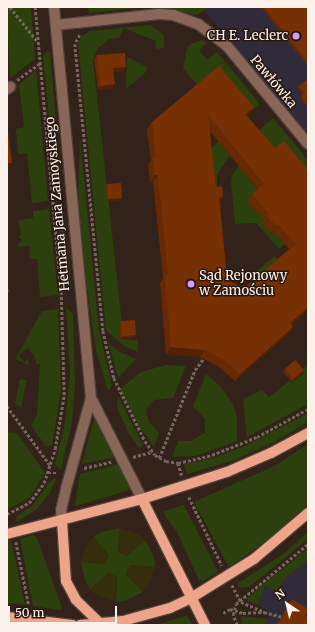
<!DOCTYPE html>
<html>
<head>
<meta charset="utf-8">
<style>
  body { margin:0 }
  #map { position:relative; width:315px; height:632px; overflow:hidden; background:#322219; font-family:Merriweather,serif }
  div>[style] { position:absolute }
  [style*='--x'] { left:calc(var(--x)*1px); top:calc(var(--y)*1px); width:calc(var(--w)*1px); rotate:calc(var(--a)*1deg) }
  .commercial>* { inset:0; background:#312a3a }
  .green>* { inset:0; background:#2c400d; transform-origin:0 0 }
  .sand>* { inset:0; background:#352d0c }
  .path>* { height:2.5px; margin-top:-1.25px; transform-origin:0; background:repeating-linear-gradient(90deg,#74655d 0 3px,transparent 0 5px) }
  .roads { filter:drop-shadow(1px 0 #4e3f36) drop-shadow(-1px 0 #4e3f36) drop-shadow(0 1px #4e3f36) drop-shadow(0 -1px #4e3f36) }
  .minor>* { height:10px; margin:-5px; padding:0 5px; transform-origin:5px; border-radius:5px; background:#896658 }
  .major>* { height:10px; margin:-5px; padding:0 5px; transform-origin:5px; border-radius:5px; background:#eda489 }
  .wall>* { inset:0; background:#662903 }
  .shaded-wall>* { inset:0; background:#532203 }
  .building>* { inset:0; background:#773004; transform-origin:0 0 }
  .dots>* { width:11px; height:11px; translate:-50% -50%; box-sizing:border-box; border:2px solid #281810; border-radius:50% }
  span { translate:-50% -50%; white-space:nowrap; text-align:center; line-height:1.15; -webkit-text-stroke:3px #281810; paint-order:stroke }
  .poi-label { font-size:13px; color:#fcf0ea }
  .right { translate:-100% -50%; text-align:right }
  .left { translate:0 -50%; text-align:left }
  .street-label { font-size:13px; color:#fcf0ea }
  .frame { position:absolute; inset:0; border:8px solid #fcf0ea; pointer-events:none }
  .north { position:absolute; left:267px; top:584px; width:40px; height:40px; -webkit-text-stroke:3px #281810; paint-order:stroke; rotate:325deg; font-size:11px; font-weight:700; line-height:16px; text-align:center; color:#fcf0ea }
  .north::after { content:''; display:block; margin:auto; width:14px; height:18px; background:#fcf0ea; clip-path:polygon(50% 0,100% 100%,50% 72%,0 100%) }
  .scale { position:absolute; left:8px; top:606px; width:109px; height:18px; box-sizing:border-box; border:2px solid #fcf0ea; border-top:0; padding-left:5px; font-size:12px; line-height:14px; white-space:nowrap; color:#fcf0ea; -webkit-text-stroke:3px #281810; paint-order:stroke }
</style>
</head>
<body>
<div id="map">
  <div class="commercial">
    <div style="clip-path:polygon(210px 7px,308px 7px,308px 134px,205px 11px)"></div>
    <div style="clip-path:polygon(308px 561px,308px 625px,268px 625px,267px 610px,258px 605px,265px 586px,277px 591px,286px 577px)"></div>
  </div>
  <div class="green">
    <div style="clip-path:polygon(7px 7px,31px 7px,35px 59px,10px 78px)"></div>
    <div style="clip-path:polygon(88px 7px,147px 7px,89px 13px)"></div>
    <div style="clip-path:polygon(161px 7px,210px 7px,197px 15px)"></div>
    <div style="clip-path:polygon(150px 25px,164px 35px,164px 48px,157px 49px,155px 47px,156px 41px,124px 28px,119px 38px,110px 39px,98px 48px,93px 60px,122px 324px,120px 339px,138px 340px,138px 352px,124px 346px,106px 330px,78px 43px,82px 36px,90px 31px)"></div>
    <div style="clip-path:polygon(202px 40px,207px 43px,199px 50px,207px 60px,217px 52px,260px 104px,249px 114px,198px 86px,183px 68px,187px 48px,191px 44px)"></div>
    <div style="clip-path:polygon(46px 52px,50px 52px,62px 192px,57px 198px,43px 56px)"></div>
    <div style="clip-path:polygon(127px 57px,147px 67px,146px 72px,126px 89px)"></div>
    <div style="clip-path:polygon(36px 70px,48px 201px,32px 203px,27px 153px,18px 154px,16px 129px,24px 127px,19px 85px)"></div>
    <div style="clip-path:polygon(273px 118px,308px 160px,308px 182px,270px 155px,253px 135px)"></div>
    <div style="clip-path:polygon(80px 138px,99px 330px,112px 385px,108px 391px,96px 350px,86px 283px,78px 200px)"></div>
    <div style="clip-path:polygon(219px 142px,230px 155px,217px 175px,217px 193px,206px 152px)"></div>
    <div style="clip-path:polygon(239px 166px,259px 191px,247px 201px,265px 221px,271px 233px,273px 231px,285px 244px,279px 249px,256px 223px,235px 224px,231px 182px,232px 175px)"></div>
    <div style="clip-path:polygon(49px 209px,58px 295px,40px 297px,37px 259px,30px 259px,29px 246px,18px 247px,18px 243px,21px 243px,21px 238px,18px 238px,21px 235px,19px 220px,33px 218px,33px 211px)"></div>
    <div style="clip-path:polygon(57px 209px,64px 216px,71px 286px,65px 293px)"></div>
    <div style="left:275px;top:256px;width:6px;height:28px;rotate:51deg"></div>
    <div style="clip-path:polygon(66px 307px,73px 314px,75px 385px,72px 422px,61px 470px,55px 464px,65px 423px,70px 373px)"></div>
    <div style="clip-path:polygon(58px 309px,61px 389px,52px 445px,46px 447px,31px 425px,37px 414px,40px 364px,36px 364px,35px 357px,27px 348px,19px 355px,24px 362px,28px 359px,29px 365px,15px 359px,42px 311px)"></div>
    <div style="clip-path:polygon(108px 342px,118px 351px,136px 359px,118px 378px)"></div>
    <div style="clip-path:polygon(166px 365px,186px 366px,173px 398px,154px 400px,146px 410px,149px 422px,159px 433px,154px 447px,141px 429px,120px 389px,141px 372px)"></div>
    <div style="clip-path:polygon(308px 365px,308px 404px,247px 437px,243px 399px,262px 390px,269px 397px,289px 381px,292px 383px,304px 373px,302px 370px)"></div>
    <div style="clip-path:polygon(206px 374px,221px 387px,233px 404px,237px 417px,237px 441px,195px 456px,172px 457px,178px 441px,191px 441px,205px 433px,205px 419px,193px 406px)"></div>
    <div style="clip-path:polygon(20px 379px,27px 380px,21px 408px,15px 403px)"></div>
    <div style="clip-path:polygon(118px 396px,143px 445px,139px 448px,129px 434px,117px 408px)"></div>
    <div style="clip-path:polygon(308px 413px,308px 422px,274px 442px,235px 460px,187px 474px,184px 464px,213px 458px,247px 445px)"></div>
    <div style="clip-path:polygon(95px 415px,116px 457px,82px 464px)"></div>
    <div style="clip-path:polygon(7px 432px,17px 433px,45px 473px,30px 497px,7px 510px)"></div>
    <div style="clip-path:polygon(308px 444px,308px 504px,266px 541px,229px 567px,194px 502px,276px 465px)"></div>
    <div style="clip-path:polygon(120px 464px,130px 490px,75px 506px,80px 474px)"></div>
    <div style="clip-path:polygon(57px 478px,49px 494px,36px 510px,17px 522px,16px 517px,32px 506px,50px 481px)"></div>
    <div style="clip-path:polygon(184px 505px,218px 572px,203px 581px,199px 580px,177px 532px,164px 514px,164px 511px)"></div>
    <div style="clip-path:polygon(120px 528px,118px 552px,127px 556px,145px 540px,154px 557px,155px 567px,130px 565px,126px 574px,143px 592px,125px 601px,116px 602px,117px 577px,108px 573px,90px 589px,85px 581px,81px 562px,105px 564px,109px 555px,93px 537px,101px 532px)"></div>
    <div style="clip-path:polygon(308px 532px,308px 538px,294px 551px,249px 587px,240px 588px,237px 584px,283px 554px)"></div>
    <div style="clip-path:polygon(33px 535px,37px 538px,62px 608px,60px 610px,33px 606px,20px 539px)"></div>
    <div style="clip-path:polygon(11px 540px,25px 605px,7px 603px,7px 541px)"></div>
    <div style="clip-path:polygon(308px 548px,308px 561px,286px 577px,277px 591px,265px 586px,258px 605px,245px 600px)"></div>
    <div style="clip-path:polygon(187px 616px,192px 624px,156px 625px,185px 616px)"></div>
    <div style="clip-path:polygon(241px 616px,267px 619px,268px 625px,242px 625px)"></div>
  </div>
  <div class="sand">
    <div style="clip-path:polygon(120px 528px,138px 534px,145px 540px,127px 556px,118px 552px)"></div>
    <div style="clip-path:polygon(93px 537px,109px 555px,105px 564px,81px 562px,87px 544px)"></div>
    <div style="clip-path:polygon(130px 565px,155px 567px,149px 585px,143px 592px,126px 574px)"></div>
    <div style="clip-path:polygon(108px 573px,117px 577px,116px 602px,97px 596px,90px 589px)"></div>
  </div>
  <div class="path">
    <div style="--x:10;--y:7;--w:43;--a:51.5"></div>
    <div style="--x:80;--y:35;--w:10;--a:119"></div>
    <div style="--x:75;--y:44;--w:288;--a:84.4"></div>
    <div style="--x:103;--y:331;--w:48;--a:76.8"></div>
    <div style="--x:114;--y:378;--w:70;--a:63.8"></div>
    <div style="--x:145;--y:441;--w:17;--a:54"></div>
    <div style="--x:155;--y:455;--w:13;--a:29"></div>
    <div style="--x:166;--y:461;--w:12;--a:9"></div>
    <div style="--x:178;--y:463;--w:35;--a:-13"></div>
    <div style="--x:212;--y:455;--w:48;--a:-21.8"></div>
    <div style="--x:257;--y:437;--w:58;--a:-28.8"></div>
    <div style="--x:17;--y:80;--w:29;--a:-36"></div>
    <div style="--x:7;--y:406;--w:73;--a:53.9"></div>
    <div style="--x:133;--y:457;--w:20;--a:-15"></div>
    <div style="--x:159;--y:458;--w:95;--a:-67.8"></div>
    <div style="--x:195;--y:370;--w:14;--a:-54"></div>
    <div style="--x:178;--y:463;--w:13;--a:72"></div>
    <div style="--x:84;--y:468;--w:28;--a:-13"></div>
    <div style="--x:48;--y:473;--w:10;--a:0"></div>
    <div style="--x:189;--y:497;--w:76;--a:64.4"></div>
    <div style="--x:7;--y:514;--w:25;--a:-27"></div>
    <div style="--x:29;--y:503;--w:25;--a:-53"></div>
    <div style="--x:44;--y:483;--w:36;--a:-72"></div>
    <div style="--x:55;--y:449;--w:55;--a:-80.5"></div>
    <div style="--x:64;--y:395;--w:101;--a:-91.7"></div>
    <div style="--x:61;--y:294;--w:288;--a:-95.2"></div>
    <div style="--x:16;--y:542;--w:65;--a:78.5"></div>
    <div style="--x:232;--y:585;--w:19;--a:62"></div>
    <div style="--x:241;--y:602;--w:25;--a:23"></div>
    <div style="--x:264;--y:612;--w:20;--a:15"></div>
    <div style="--x:223;--y:613;--w:8;--a:-30"></div>
    <div style="--x:230;--y:609;--w:14;--a:17"></div>
    <div style="--x:243;--y:613;--w:21;--a:-3"></div>
    <div style="--x:237;--y:625;--w:11;--a:-112"></div>
    <div style="--x:233;--y:615;--w:11;--a:-75"></div>
    <div style="--x:236;--y:604;--w:94;--a:-39.8"></div>
  </div>
  <div class="roads">
    <div class="minor">
      <div style="--x:54;--y:7;--w:393;--a:84.6"></div>
      <div style="--x:91;--y:398;--w:94;--a:105.4"></div>
      <div style="--x:66;--y:489;--w:22;--a:103"></div>
      <div style="--x:61;--y:510;--w:11;--a:85"></div>
      <div style="--x:56;--y:25;--w:104;--a:-6.1"></div>
      <div style="--x:159;--y:14;--w:14;--a:4"></div>
      <div style="--x:173;--y:15;--w:27;--a:20"></div>
      <div style="--x:198;--y:24;--w:36;--a:37"></div>
      <div style="--x:227;--y:46;--w:127;--a:50.4"></div>
      <div style="--x:7;--y:89;--w:4;--a:-34"></div>
      <div style="--x:91;--y:398;--w:113;--a:63.2"></div>
    </div>
    <div class="major">
      <div style="--x:142;--y:499;--w:141;--a:63.4"></div>
      <div style="--x:62;--y:521;--w:60;--a:86.2"></div>
      <div style="--x:66;--y:581;--w:21;--a:62"></div>
      <div style="--x:76;--y:600;--w:36;--a:44"></div>
      <div style="--x:7;--y:534;--w:139;--a:-14.5"></div>
      <div style="--x:142;--y:499;--w:89;--a:-17.6"></div>
      <div style="--x:227;--y:472;--w:48;--a:-23.4"></div>
      <div style="--x:271;--y:453;--w:42;--a:-28.4"></div>
      <div style="--x:7;--y:617;--w:66;--a:6.9"></div>
      <div style="--x:80;--y:625;--w:43;--a:-5.3"></div>
      <div style="--x:123;--y:621;--w:49;--a:-15.5"></div>
      <div style="--x:170;--y:608;--w:23;--a:-25"></div>
      <div style="--x:191;--y:598;--w:74;--a:-31.8"></div>
      <div style="--x:254;--y:559;--w:71;--a:-40.4"></div>
    </div>
  </div>
  <div class="wall">
    <div style="clip-path:polygon(261px 7px,308px 7px,308px 66px)"></div>
    <div style="clip-path:polygon(97px 55px,126px 67px,123px 71px,114px 72px,113px 88px,98px 89px,94px 59px)"></div>
    <div style="clip-path:polygon(evenodd,219px 66px,249px 114px,247px 116px,275px 148px,308px 170px,308px 310px,291px 325px,293px 327px,288px 334px,235px 381px,219px 367px,200px 357px,166px 354px,160px 283px,163px 278px,153px 182px,150px 182px,148px 165px,151px 161px,147px 129px,152px 122px,219px 66px,209px 130px,258px 189px,252px 194px,247px 201px,264px 220px,262px 223px,271px 233px,273px 231px,289px 249px,244px 288px,227px 280px,220px 201px,216px 187px,209px 130px)"></div>
    <div style="clip-path:polygon(308px 79px,308px 108px,300px 98px,303px 95px,297px 88px,299px 86px)"></div>
    <div style="clip-path:polygon(107px 184px,121px 200px,107px 201px,106px 186px)"></div>
    <div style="clip-path:polygon(121px 322px,136px 335px,135px 337px,120px 339px,119px 324px)"></div>
    <div style="clip-path:polygon(284px 369px,303px 372px,292px 382px,283px 372px)"></div>
  </div>
  <div class="shaded-wall">
    <div style="clip-path:polygon(126px 67px,123px 71px,111px 72px,113px 68px)"></div>
    <div style="clip-path:polygon(115px 84px,113px 88px,98px 89px,100px 86px)"></div>
    <div style="clip-path:polygon(254px 107px,249px 114px,240px 121px,245px 114px)"></div>
    <div style="clip-path:polygon(7px 163px,12px 163px,7px 169px)"></div>
    <div style="clip-path:polygon(155px 175px,158px 175px,153px 182px,150px 182px)"></div>
    <div style="clip-path:polygon(223px 197px,218px 204px,219px 198px)"></div>
    <div style="clip-path:polygon(122px 198px,121px 200px,107px 201px,108px 199px)"></div>
    <div style="clip-path:polygon(308px 307px,308px 310px,285px 330px,290px 323px)"></div>
    <div style="clip-path:polygon(293px 327px,288px 334px,235px 381px,240px 374px)"></div>
    <div style="clip-path:polygon(136px 335px,135px 337px,120px 339px,122px 337px)"></div>
    <div style="clip-path:polygon(171px 347px,205px 350px,200px 357px,166px 354px)"></div>
    <div style="clip-path:polygon(304px 370px,303px 372px,292px 382px,293px 380px)"></div>
  </div>
  <div class="building">
    <div style="clip-path:polygon(264px 7px,308px 7px,308px 62px)"></div>
    <div style="clip-path:polygon(125px 53px,126px 67px,113px 68px,115px 84px,100px 86px,97px 55px)"></div>
    <div style="clip-path:polygon(evenodd,219px 66px,254px 107px,245px 114px,275px 148px,284px 141px,308px 170px,308px 307px,290px 323px,293px 327px,240px 374px,224px 360px,205px 350px,171px 347px,165px 276px,168px 275px,158px 175px,155px 175px,153px 158px,156px 158px,152px 122px,219px 66px,208px 115px,264px 184px,252px 194px,269px 214px,267px 216px,276px 226px,278px 224px,296px 244px,244px 288px,227px 280px,219px 198px,223px 197px,222px 186px,216px 187px,208px 115px)"></div>
    <div style="clip-path:polygon(308px 79px,308px 104px,301px 96px,305px 93px,299px 86px)"></div>
    <div style="clip-path:polygon(7px 124px,12px 163px,7px 163px)"></div>
    <div style="left:121px;top:183px;width:15px;height:14px;rotate:86deg"></div>
    <div style="clip-path:polygon(7px 287px,10px 291px,7px 293px)"></div>
    <div style="left:135px;top:320px;width:15px;height:14px;rotate:86deg"></div>
    <div style="left:295px;top:360px;width:13px;height:14px;rotate:48deg"></div>
    <div style="clip-path:polygon(292px 599px,308px 609px,308px 611px,305px 616px,308px 618px,308px 625px,277px 625px)"></div>
  </div>
  <div class="dots">
    <div style="left:296px;top:36px;background:#d39cfc"></div>
    <div style="left:191px;top:284px;background:#d39cfc"></div>
  </div>
  <div class="poi-label">
    <span class="right" style="left:288px;top:36px">CH E. Leclerc</span>
    <span class="left" style="left:199px;top:284px">Sąd Rejonowy<br>w Zamościu</span>
  </div>
  <div class="street-label">
    <span style="left:273px;top:82px;rotate:50deg">Pawłówka</span>
    <span style="left:58px;top:204px;rotate:-95deg">Hetmana Jana Zamoyskiego</span>
  </div>
  <div class="frame"></div>
  <div class="north">N</div>
  <div class="scale">50 m</div>
</div>
</body>
</html>
